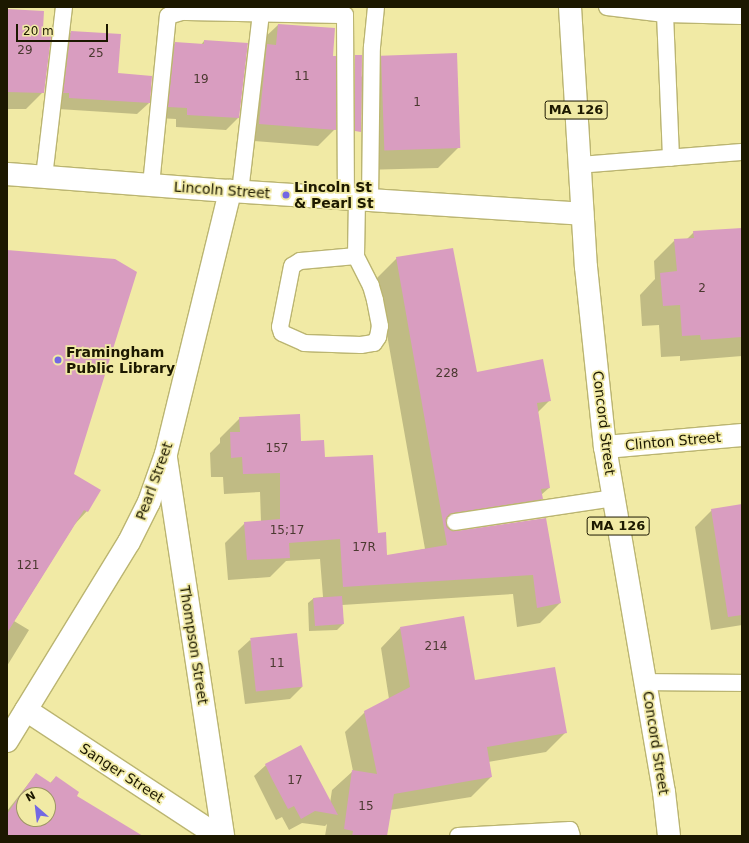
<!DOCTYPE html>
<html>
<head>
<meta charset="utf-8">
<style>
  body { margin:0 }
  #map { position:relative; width:749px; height:843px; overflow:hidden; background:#f1eaa5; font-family:"DejaVu Sans",sans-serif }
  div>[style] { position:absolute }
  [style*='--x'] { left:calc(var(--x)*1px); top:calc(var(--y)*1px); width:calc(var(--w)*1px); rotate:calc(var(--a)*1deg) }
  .shadow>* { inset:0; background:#0003 }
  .building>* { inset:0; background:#d99dc0; transform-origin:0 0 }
  .roads { filter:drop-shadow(1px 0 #bbb571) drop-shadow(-1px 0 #bbb571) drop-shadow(0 1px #bbb571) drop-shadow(0 -1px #bbb571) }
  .service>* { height:16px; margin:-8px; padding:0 8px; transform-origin:8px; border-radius:8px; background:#fff }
  .minor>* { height:22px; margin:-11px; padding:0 11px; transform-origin:11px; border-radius:11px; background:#fff }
  .tertiary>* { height:22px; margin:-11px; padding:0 11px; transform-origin:11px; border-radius:11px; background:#fff }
  .primary>* { height:22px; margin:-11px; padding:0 11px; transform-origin:11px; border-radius:11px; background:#fff }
  .dots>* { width:11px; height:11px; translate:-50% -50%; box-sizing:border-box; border:2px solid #f1eaa5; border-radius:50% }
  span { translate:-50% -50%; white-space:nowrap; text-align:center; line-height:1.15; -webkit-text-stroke:3.5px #f1eaa5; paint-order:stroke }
  .number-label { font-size:12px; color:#4b3930 }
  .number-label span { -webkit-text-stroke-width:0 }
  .shield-label span { padding:1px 3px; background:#f1eaa5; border:1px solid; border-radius:3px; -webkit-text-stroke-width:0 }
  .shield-label { font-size:13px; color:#1c1800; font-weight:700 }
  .poi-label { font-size:14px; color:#1c1800; font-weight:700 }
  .left { translate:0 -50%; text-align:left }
  .street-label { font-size:14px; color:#1c1800 }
  .frame { position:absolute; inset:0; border:8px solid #1c1800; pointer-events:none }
  .north { position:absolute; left:16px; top:787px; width:40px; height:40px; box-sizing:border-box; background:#f1eaa5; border:1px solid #9c9663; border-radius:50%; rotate:332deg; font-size:11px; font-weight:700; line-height:16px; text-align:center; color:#1c1800 }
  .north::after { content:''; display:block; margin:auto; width:14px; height:18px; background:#7368e3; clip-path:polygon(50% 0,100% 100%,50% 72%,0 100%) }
  .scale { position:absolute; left:16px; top:24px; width:92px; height:18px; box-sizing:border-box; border:2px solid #1c1800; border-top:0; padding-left:5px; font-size:12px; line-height:14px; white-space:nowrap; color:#1c1800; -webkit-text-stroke:3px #f1eaa5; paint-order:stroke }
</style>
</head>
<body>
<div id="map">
  <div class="shadow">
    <div style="clip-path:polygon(7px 10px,43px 92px,26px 109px,7px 109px)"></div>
    <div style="clip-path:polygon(278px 25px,332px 57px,335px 129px,318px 146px,242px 140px,261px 41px)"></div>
    <div style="clip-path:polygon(71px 32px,149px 103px,137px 114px,58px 109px,59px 44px)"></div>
    <div style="clip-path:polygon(204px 41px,238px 118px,226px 130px,176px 127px,176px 119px,157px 118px,164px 55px,175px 43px,201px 45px)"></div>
    <div style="clip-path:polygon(382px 56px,459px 147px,438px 168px,362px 170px,361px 77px)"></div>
    <div style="clip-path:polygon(742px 229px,742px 356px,680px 361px,680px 356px,661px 357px,659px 325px,642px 326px,640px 295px,655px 279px,654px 261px,675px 240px,687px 239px,694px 232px)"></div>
    <div style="clip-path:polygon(7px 251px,73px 474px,87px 511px,74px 525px,14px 621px,29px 630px,7px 666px)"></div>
    <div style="clip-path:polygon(397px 258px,477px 373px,550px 400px,537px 413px,549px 488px,541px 495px,542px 499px,522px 519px,449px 530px,456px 532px,545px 519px,560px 603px,540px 623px,517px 627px,513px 594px,342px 605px,343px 624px,337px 630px,309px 631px,308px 603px,314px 598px,323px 597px,320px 559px,286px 561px,270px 577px,228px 580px,225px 543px,245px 523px,261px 522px,260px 492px,224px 494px,223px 477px,211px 477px,210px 453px,220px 443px,220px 438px,240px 418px,300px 442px,324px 458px,377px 534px,386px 556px,425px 549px,377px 278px)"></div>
    <div style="clip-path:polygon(742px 505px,742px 625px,711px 630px,695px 527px,712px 510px)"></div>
    <div style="clip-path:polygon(400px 628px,474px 681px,566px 732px,546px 752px,488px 762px,491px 777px,471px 797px,390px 810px,386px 836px,325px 836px,327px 824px,325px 826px,302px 823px,289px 830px,282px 817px,276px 820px,254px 776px,266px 765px,330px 803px,332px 790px,353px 771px,345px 732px,365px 712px,389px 699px,381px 648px)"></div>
    <div style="clip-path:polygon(250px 640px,302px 687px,290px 699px,245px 704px,238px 651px)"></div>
    <div style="clip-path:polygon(evenodd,36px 774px,49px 784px,56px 777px,75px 796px,136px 836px,7px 836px,7px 811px,36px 774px,24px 795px,48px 795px,48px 819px,24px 819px,24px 795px)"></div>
  </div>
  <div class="building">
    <div style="clip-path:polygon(7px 9px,44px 11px,43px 29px,52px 30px,44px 93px,7px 92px)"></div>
    <div style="clip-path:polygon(278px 24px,335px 28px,333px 56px,336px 56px,336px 130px,259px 124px,267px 44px,276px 45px)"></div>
    <div style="clip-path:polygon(71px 31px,121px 34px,118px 73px,152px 76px,150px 103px,69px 98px,69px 93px,63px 93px)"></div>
    <div style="clip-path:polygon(204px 40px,248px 43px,239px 118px,187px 115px,187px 108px,168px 107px,175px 42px,204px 44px)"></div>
    <div style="left:457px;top:53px;width:95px;height:76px;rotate:88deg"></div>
    <div style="clip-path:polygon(355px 55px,362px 55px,361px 132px,355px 131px)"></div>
    <div style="clip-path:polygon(742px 228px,742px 337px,701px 340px,700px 335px,682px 336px,680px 305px,663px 306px,660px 273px,677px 271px,674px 239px,694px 238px,693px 231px)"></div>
    <div style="clip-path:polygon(453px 248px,477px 372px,543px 359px,551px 401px,537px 403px,550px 488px,541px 489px,543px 499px,453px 513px,446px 518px,446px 524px,451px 531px,456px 531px,546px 518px,561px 603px,537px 608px,533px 575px,343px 587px,340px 539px,289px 543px,290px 558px,247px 560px,244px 522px,280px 519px,280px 473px,243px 474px,242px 457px,231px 458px,230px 432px,240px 432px,239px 417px,300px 414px,301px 441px,324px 440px,325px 457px,373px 455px,378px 533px,386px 532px,387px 555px,447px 545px,396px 257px)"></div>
    <div style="clip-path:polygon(7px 250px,115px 259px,137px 272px,74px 474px,101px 490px,88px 512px,84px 510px,7px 633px)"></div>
    <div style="clip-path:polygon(742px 504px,742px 615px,728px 617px,711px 509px)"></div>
    <div style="left:342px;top:596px;width:28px;height:29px;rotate:86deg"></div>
    <div style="clip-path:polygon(464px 616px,475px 680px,555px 667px,567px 733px,487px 747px,492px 777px,394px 794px,387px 836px,352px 836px,353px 831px,344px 829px,352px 770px,377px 774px,364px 711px,410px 687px,400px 627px)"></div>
    <div style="left:297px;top:633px;width:54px;height:47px;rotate:84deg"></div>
    <div style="clip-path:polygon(301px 745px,338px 815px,315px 811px,301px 819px,294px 806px,288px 809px,272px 779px,265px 764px)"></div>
    <div style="clip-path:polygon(evenodd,36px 773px,51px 783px,56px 776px,79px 792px,77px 796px,143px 836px,7px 836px,7px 814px,36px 773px,24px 795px,48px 795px,48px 819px,24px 819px,24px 795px)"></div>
  </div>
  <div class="roads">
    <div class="service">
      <div style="--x:607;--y:7;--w:58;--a:6.9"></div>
      <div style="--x:665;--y:14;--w:144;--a:87.6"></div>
      <div style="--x:665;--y:14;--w:77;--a:1.5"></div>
      <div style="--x:579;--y:165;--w:164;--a:-4.6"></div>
      <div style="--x:44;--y:177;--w:171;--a:-83.3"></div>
      <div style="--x:151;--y:185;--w:170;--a:-84.3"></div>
      <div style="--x:168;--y:16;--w:15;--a:-16"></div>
      <div style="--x:182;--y:12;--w:163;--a:1.1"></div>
      <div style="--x:345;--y:15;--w:184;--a:89.7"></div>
      <div style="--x:240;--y:192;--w:179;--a:-83.3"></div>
      <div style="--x:370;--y:200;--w:153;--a:-89.3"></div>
      <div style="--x:372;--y:47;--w:40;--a:-84.3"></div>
      <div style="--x:356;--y:256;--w:56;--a:174.9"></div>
      <div style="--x:300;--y:261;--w:9;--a:148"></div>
      <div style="--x:292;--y:266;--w:62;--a:101.1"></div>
      <div style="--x:280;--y:327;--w:6;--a:72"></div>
      <div style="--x:282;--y:333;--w:24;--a:24"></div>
      <div style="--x:304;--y:343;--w:57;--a:2"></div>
      <div style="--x:361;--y:345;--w:13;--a:-9"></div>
      <div style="--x:374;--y:343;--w:7;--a:-56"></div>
      <div style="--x:378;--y:337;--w:11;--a:-80"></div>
      <div style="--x:380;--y:326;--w:26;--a:-101"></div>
      <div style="--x:375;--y:300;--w:15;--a:-106"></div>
      <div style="--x:371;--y:286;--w:34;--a:-117"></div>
      <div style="--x:356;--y:256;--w:57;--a:-89"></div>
      <div style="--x:455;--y:522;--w:161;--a:-8.6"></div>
      <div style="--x:645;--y:682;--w:97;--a:0.6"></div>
      <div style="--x:458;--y:836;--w:112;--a:-3.1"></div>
      <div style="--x:570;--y:830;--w:6;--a:72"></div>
    </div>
    <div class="minor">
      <div style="--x:605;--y:447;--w:138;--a:-5"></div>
      <div style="--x:166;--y:458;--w:382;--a:81.4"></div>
      <div style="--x:26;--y:710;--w:230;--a:33.3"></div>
      <div style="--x:7;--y:741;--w:233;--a:-58.5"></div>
      <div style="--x:129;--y:542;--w:45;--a:-63.4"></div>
      <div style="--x:149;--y:502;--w:51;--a:-70.5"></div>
      <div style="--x:166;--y:454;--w:271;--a:-76.3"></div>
    </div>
    <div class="tertiary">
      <div style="--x:7;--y:174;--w:224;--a:4.4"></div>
      <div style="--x:230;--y:191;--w:353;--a:3.7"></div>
    </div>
    <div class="primary">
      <div style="--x:570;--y:7;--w:260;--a:86.5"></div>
      <div style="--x:586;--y:267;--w:181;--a:84"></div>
      <div style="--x:605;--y:447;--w:350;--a:80.3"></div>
      <div style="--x:664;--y:792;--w:44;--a:83.5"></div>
    </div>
  </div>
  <div class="dots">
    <div style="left:286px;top:195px;background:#7368e3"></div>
    <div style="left:58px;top:360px;background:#7368e3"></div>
  </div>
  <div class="number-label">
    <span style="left:25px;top:51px">29</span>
    <span style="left:96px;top:54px">25</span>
    <span style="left:302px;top:77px">11</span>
    <span style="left:201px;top:80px">19</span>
    <span style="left:417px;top:103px">1</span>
    <span style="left:702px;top:289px">2</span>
    <span style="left:447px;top:374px">228</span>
    <span style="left:277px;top:449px">157</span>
    <span style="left:287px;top:531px">15;17</span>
    <span style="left:364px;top:548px">17R</span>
    <span style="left:28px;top:566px">121</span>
    <span style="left:436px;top:647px">214</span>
    <span style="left:277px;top:664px">11</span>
    <span style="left:295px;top:781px">17</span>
    <span style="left:366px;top:807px">15</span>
  </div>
  <div class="shield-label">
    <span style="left:576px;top:110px">MA 126</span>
    <span style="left:618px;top:526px">MA 126</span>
  </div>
  <div class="poi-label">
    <span class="left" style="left:294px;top:195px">Lincoln St<br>&amp; Pearl St</span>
    <span class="left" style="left:66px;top:360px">Framingham<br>Public Library</span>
  </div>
  <div class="street-label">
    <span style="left:222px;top:190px;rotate:4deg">Lincoln Street</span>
    <span style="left:604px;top:423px;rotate:83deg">Concord Street</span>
    <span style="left:673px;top:441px;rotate:-5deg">Clinton Street</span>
    <span style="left:154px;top:481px;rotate:-70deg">Pearl Street</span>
    <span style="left:194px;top:645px;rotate:81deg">Thompson Street</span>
    <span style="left:656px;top:743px;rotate:81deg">Concord Street</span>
    <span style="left:122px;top:773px;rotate:33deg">Sanger Street</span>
  </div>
  <div class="frame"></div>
  <div class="north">N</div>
  <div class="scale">20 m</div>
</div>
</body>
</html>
